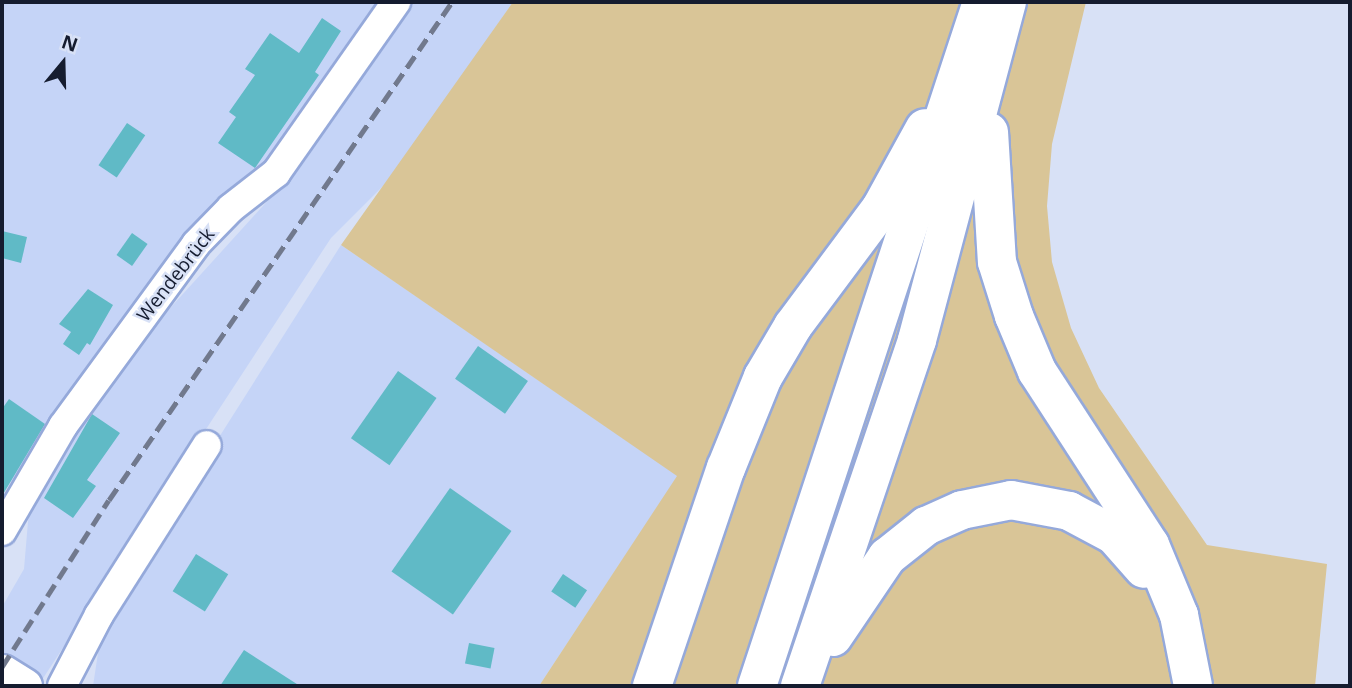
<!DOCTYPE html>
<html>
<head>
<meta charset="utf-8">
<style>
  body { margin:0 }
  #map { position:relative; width:1352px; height:688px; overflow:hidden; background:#d8e1f6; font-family:"Open Sans",sans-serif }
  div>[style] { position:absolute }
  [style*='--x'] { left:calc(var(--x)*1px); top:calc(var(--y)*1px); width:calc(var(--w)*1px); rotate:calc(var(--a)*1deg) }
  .built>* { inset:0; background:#c5d4f7 }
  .green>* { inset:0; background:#d9c597 }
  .building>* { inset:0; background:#60bac6; transform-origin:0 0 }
  .roads { filter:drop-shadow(2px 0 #95a9da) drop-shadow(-2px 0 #95a9da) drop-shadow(0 2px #95a9da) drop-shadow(0 -2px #95a9da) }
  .minor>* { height:28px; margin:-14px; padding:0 14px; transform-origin:14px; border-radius:14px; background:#fff }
  .major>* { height:35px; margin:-17.5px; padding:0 17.5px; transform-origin:17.5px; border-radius:17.5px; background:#fff }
  .highway>* { height:38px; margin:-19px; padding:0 19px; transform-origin:19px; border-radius:19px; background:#fff }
  .rail>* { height:5px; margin-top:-2.5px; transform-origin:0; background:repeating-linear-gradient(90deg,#71798d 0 14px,transparent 0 21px) }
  span { translate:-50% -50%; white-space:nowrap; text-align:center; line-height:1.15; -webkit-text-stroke:5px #d8e1f6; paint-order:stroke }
  .street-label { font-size:19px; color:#151c2f }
  .frame { position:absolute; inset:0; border:4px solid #151c2f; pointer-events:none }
  .north { position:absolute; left:28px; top:28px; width:70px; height:70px; -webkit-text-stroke:5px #d8e1f6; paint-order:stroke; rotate:19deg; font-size:19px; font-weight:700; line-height:28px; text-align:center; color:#151c2f }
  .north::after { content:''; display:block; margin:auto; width:24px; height:32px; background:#151c2f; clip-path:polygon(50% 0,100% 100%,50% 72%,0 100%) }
</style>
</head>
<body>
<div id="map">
  <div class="built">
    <div style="clip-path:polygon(2px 2px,513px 2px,392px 177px,331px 238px,38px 686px,2px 686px,2px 607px,24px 569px,29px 510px,102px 383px,272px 196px,222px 198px,61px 408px,2px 495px)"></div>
    <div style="clip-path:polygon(341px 245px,678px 476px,539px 686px,93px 686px,103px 620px)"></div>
  </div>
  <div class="green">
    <div style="clip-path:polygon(513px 2px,1086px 2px,1052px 144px,1047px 206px,1052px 262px,1071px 328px,1099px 388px,1207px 545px,1327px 564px,1315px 686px,539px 686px,677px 476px,341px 245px)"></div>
  </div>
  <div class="building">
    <div style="clip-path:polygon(322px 18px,341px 31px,315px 72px,319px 75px,255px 168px,218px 143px,236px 117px,229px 112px,255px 75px,245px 69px,270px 33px,299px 53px)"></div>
    <div style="left:127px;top:123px;width:22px;height:51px;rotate:34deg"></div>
    <div style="clip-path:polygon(2px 231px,27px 237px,21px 263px,2px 258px)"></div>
    <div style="left:132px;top:233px;width:19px;height:27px;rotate:35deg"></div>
    <div style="clip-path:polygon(88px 289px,113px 305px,90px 345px,87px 343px,79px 355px,63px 344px,71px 332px,59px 324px)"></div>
    <div style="left:478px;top:346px;width:61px;height:40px;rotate:35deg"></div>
    <div style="left:398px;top:371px;width:47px;height:82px;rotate:35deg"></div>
    <div style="clip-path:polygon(9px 399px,45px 424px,2px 496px,2px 409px)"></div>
    <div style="clip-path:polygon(92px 414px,120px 433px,87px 480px,96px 486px,73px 518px,44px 498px)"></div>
    <div style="left:450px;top:488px;width:75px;height:102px;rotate:35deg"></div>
    <div style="left:196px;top:554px;width:38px;height:44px;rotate:32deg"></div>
    <div style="left:563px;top:574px;width:29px;height:21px;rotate:34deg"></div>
    <div style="left:469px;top:643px;width:26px;height:21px;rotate:11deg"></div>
    <div style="clip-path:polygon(244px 650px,300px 686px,220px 686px)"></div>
  </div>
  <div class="roads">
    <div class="minor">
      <div style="--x:2;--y:531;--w:121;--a:-59.8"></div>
      <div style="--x:63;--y:426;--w:225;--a:-53.8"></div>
      <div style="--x:196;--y:244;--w:50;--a:-45.8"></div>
      <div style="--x:231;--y:208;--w:57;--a:-37.9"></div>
      <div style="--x:276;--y:173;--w:209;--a:-54.9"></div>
      <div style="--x:62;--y:686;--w:80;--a:-62.5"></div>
      <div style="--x:99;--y:615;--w:201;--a:-57.6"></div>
    </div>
    <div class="major">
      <div style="--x:2;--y:672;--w:26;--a:32"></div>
    </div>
    <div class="highway">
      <div style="--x:989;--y:132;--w:130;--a:86.5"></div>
      <div style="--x:997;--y:262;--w:57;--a:72.5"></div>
      <div style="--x:1014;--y:316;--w:60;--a:67.3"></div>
      <div style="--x:1037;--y:371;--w:207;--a:57"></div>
      <div style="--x:1150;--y:545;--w:76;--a:67.5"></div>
      <div style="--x:1179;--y:615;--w:72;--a:78.8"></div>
      <div style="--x:833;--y:637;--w:97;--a:-56"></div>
      <div style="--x:887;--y:557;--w:50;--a:-38.5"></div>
      <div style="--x:926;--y:526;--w:39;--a:-24"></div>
      <div style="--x:962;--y:510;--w:50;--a:-11.5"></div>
      <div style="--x:1011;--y:500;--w:59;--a:10.7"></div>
      <div style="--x:1069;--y:511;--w:51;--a:28.1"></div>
      <div style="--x:1114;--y:535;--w:45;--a:48.6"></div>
      <div style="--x:652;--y:686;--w:230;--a:-71.3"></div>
      <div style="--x:726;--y:468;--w:98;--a:-67.9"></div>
      <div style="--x:763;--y:377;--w:59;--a:-59.5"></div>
      <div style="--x:793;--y:326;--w:147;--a:-53.3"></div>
      <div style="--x:881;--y:208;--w:91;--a:-61.2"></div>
      <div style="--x:757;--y:686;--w:720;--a:-71.79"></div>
      <div style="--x:800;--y:686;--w:365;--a:-71.3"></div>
      <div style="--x:917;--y:340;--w:350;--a:-75.1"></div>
    </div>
  </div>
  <div class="rail">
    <div style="--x:2;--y:667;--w:198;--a:-57.4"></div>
    <div style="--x:109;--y:500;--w:605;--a:-55.44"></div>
  </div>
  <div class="street-label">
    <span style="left:176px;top:275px;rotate:-52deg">Wendebrück</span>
  </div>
  <div class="frame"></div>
  <div class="north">N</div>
</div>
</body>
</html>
